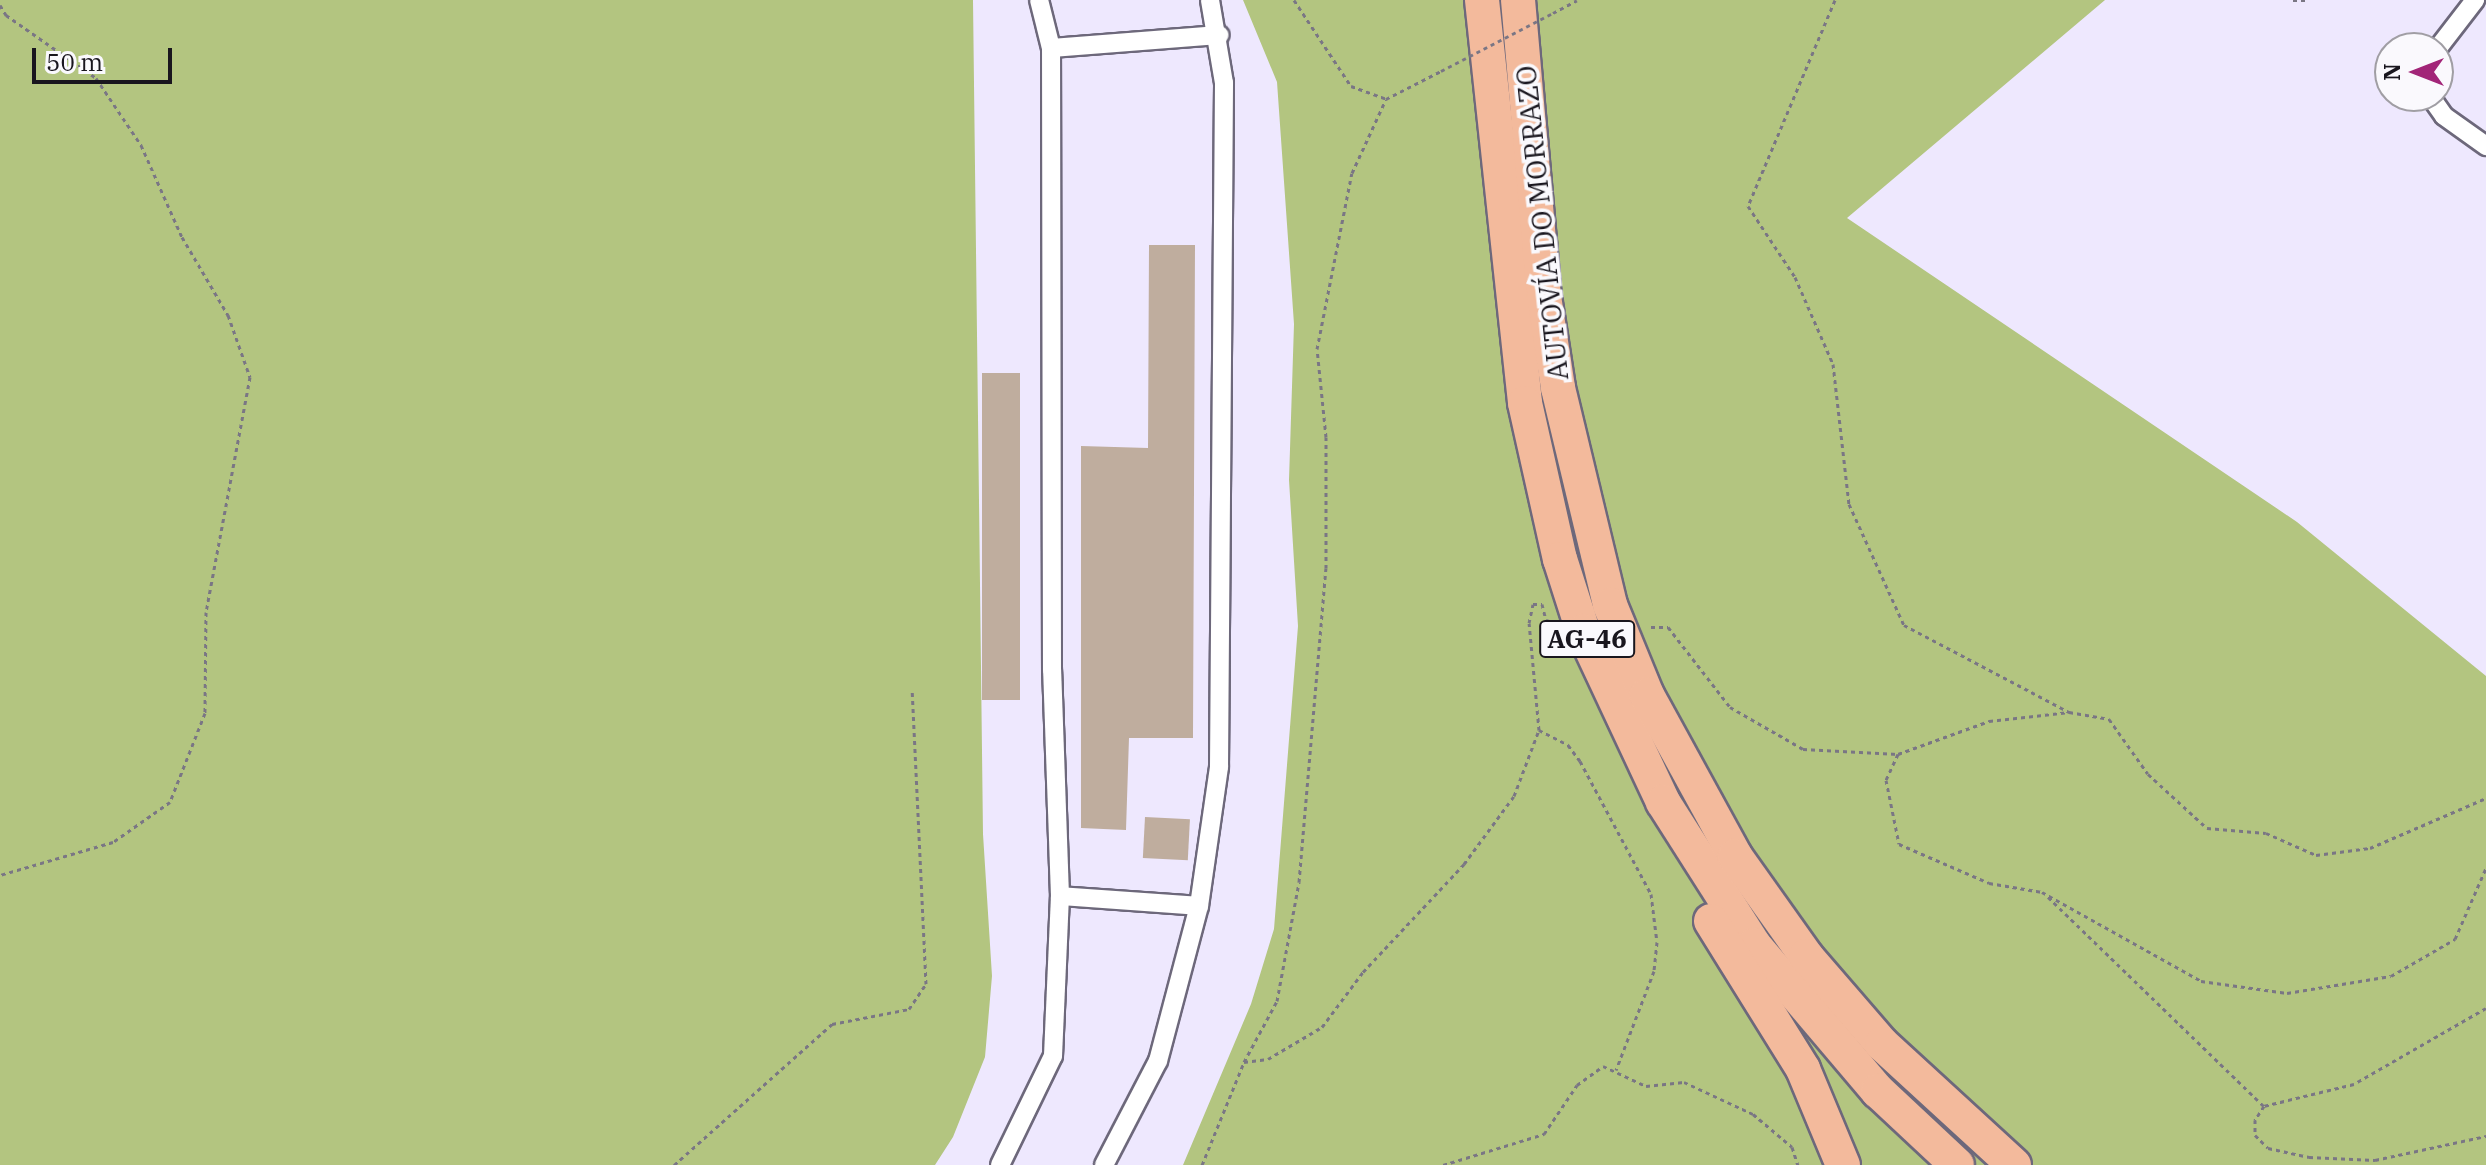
<!DOCTYPE html>
<html>
<head>
<meta charset="utf-8">
<style>
  body { margin:0 }
  #map { position:relative; width:2486px; height:1165px; overflow:hidden; background:#eee8fe; font-family:"IBM Plex Serif",serif }
  div>[style] { position:absolute }
  [style*='--x'] { left:calc(var(--x)*1px); top:calc(var(--y)*1px); width:calc(var(--w)*1px); rotate:calc(var(--a)*1deg) }
  .green>* { inset:0; background:#b3c580 }
  .building>* { inset:0; background:#bfad9e; transform-origin:0 0 }
  .path>* { height:3px; margin-top:-1.5px; transform-origin:0; background:repeating-linear-gradient(90deg,#7a7684 0 4px,transparent 0 8px) }
  .roads { filter:drop-shadow(2px 0 #6d687b) drop-shadow(-2px 0 #6d687b) drop-shadow(0 2px #6d687b) drop-shadow(0 -2px #6d687b) }
  .minor>* { height:18px; margin:-9px; padding:0 9px; transform-origin:9px; border-radius:9px; background:#fff }
  .motorway>* { height:34px; margin:-17px; padding:0 17px; transform-origin:17px; border-radius:17px; background:#f3ba9c }
  .path-bridge>* { height:3px; margin-top:-1.5px; transform-origin:0; background:repeating-linear-gradient(90deg,#7a7684 0 4px,transparent 0 8px) }
  span { translate:-50% -50%; white-space:nowrap; text-align:center; line-height:1.15; -webkit-text-stroke:7px #faf9fd; paint-order:stroke }
  .shield-label span { padding:2px 6px; background:#faf9fd; border:2px solid; border-radius:6px; -webkit-text-stroke-width:0 }
  .shield-label { font-size:26px; color:#19161e; font-weight:700 }
  .street-label { font-size:28px; color:#19161e }
  .north { position:absolute; left:2374px; top:32px; width:80px; height:80px; box-sizing:border-box; background:#faf9fd; border:2px solid #a09ea4; border-radius:50%; rotate:270deg; font-size:22px; font-weight:700; line-height:32px; text-align:center; color:#19161e }
  .north::after { content:''; display:block; margin:auto; width:28px; height:36px; background:#a22578; clip-path:polygon(50% 0,100% 100%,50% 72%,0 100%) }
  .scale { position:absolute; left:32px; top:48px; width:140px; height:36px; box-sizing:border-box; border:4px solid #19161e; border-top:0; padding-left:10px; font-size:24px; line-height:28px; white-space:nowrap; color:#19161e; -webkit-text-stroke:6px #faf9fd; paint-order:stroke }
</style>
</head>
<body>
<div id="map">
  <div class="green">
    <div style="clip-path:polygon(0 0,973px 0,983px 834px,992px 976px,985px 1057px,953px 1137px,935px 1165px,0 1165px)"></div>
    <div style="clip-path:polygon(1243px 0,2105px 0,1847px 218px,2297px 522px,2486px 676px,2486px 1165px,1183px 1165px,1251px 1004px,1274px 929px,1298px 626px,1289px 480px,1294px 324px,1277px 82px)"></div>
  </div>
  <div class="building">
    <div style="clip-path:polygon(1149px 245px,1195px 245px,1193px 738px,1129px 738px,1126px 830px,1081px 828px,1081px 446px,1148px 448px)"></div>
    <div style="left:982px;top:373px;width:38px;height:327px"></div>
    <div style="left:1145px;top:817px;width:45px;height:41px;rotate:3deg"></div>
  </div>
  <div class="path">
    <div style="--x:1294;--y:0;--w:103;--a:56.5"></div>
    <div style="--x:1351;--y:86;--w:37;--a:20"></div>
    <div style="--x:1386;--y:99;--w:62;--a:-27"></div>
    <div style="--x:1835;--y:0;--w:224;--a:112.9"></div>
    <div style="--x:1748;--y:206;--w:85;--a:56.5"></div>
    <div style="--x:1795;--y:277;--w:95;--a:66.4"></div>
    <div style="--x:1833;--y:364;--w:141;--a:83.5"></div>
    <div style="--x:1849;--y:504;--w:133;--a:65.6"></div>
    <div style="--x:1904;--y:625;--w:187;--a:27.8"></div>
    <div style="--x:2293;--y:0;--w:13;--a:0"></div>
    <div style="--x:0;--y:5;--w:12;--a:59"></div>
    <div style="--x:6;--y:15;--w:110;--a:35"></div>
    <div style="--x:96;--y:78;--w:81;--a:56.1"></div>
    <div style="--x:141;--y:145;--w:101;--a:66"></div>
    <div style="--x:182;--y:237;--w:91;--a:59.5"></div>
    <div style="--x:228;--y:315;--w:66;--a:70.5"></div>
    <div style="--x:250;--y:377;--w:239;--a:100.6"></div>
    <div style="--x:206;--y:612;--w:101;--a:90.6"></div>
    <div style="--x:205;--y:713;--w:96;--a:111.5"></div>
    <div style="--x:170;--y:802;--w:70;--a:144.9"></div>
    <div style="--x:113;--y:842;--w:118;--a:163.7"></div>
    <div style="--x:1553;--y:13;--w:27;--a:-28"></div>
    <div style="--x:1651;--y:627;--w:17;--a:0"></div>
    <div style="--x:1668;--y:627;--w:101;--a:52.2"></div>
    <div style="--x:1730;--y:707;--w:84;--a:29.9"></div>
    <div style="--x:1803;--y:749;--w:95;--a:3"></div>
    <div style="--x:1898;--y:754;--w:97;--a:-19.9"></div>
    <div style="--x:1989;--y:721;--w:81;--a:-6.4"></div>
    <div style="--x:2069;--y:712;--w:41;--a:9.9"></div>
    <div style="--x:2109;--y:719;--w:67;--a:54.7"></div>
    <div style="--x:2148;--y:774;--w:80;--a:42.5"></div>
    <div style="--x:2207;--y:828;--w:59;--a:4.8"></div>
    <div style="--x:2266;--y:833;--w:55;--a:23.7"></div>
    <div style="--x:2316;--y:855;--w:54;--a:-7.4"></div>
    <div style="--x:2370;--y:848;--w:126;--a:-23.3"></div>
    <div style="--x:1539;--y:730;--w:33;--a:27"></div>
    <div style="--x:1568;--y:745;--w:20;--a:53"></div>
    <div style="--x:1580;--y:761;--w:151;--a:61.9"></div>
    <div style="--x:1651;--y:894;--w:48;--a:82.9"></div>
    <div style="--x:1657;--y:942;--w:29;--a:96"></div>
    <div style="--x:1654;--y:971;--w:106;--a:111"></div>
    <div style="--x:1898;--y:754;--w:29;--a:115"></div>
    <div style="--x:1886;--y:780;--w:65;--a:78.5"></div>
    <div style="--x:1899;--y:844;--w:98;--a:23.4"></div>
    <div style="--x:1989;--y:883;--w:54;--a:9.6"></div>
    <div style="--x:2042;--y:892;--w:182;--a:29.2"></div>
    <div style="--x:2201;--y:981;--w:87;--a:7.9"></div>
    <div style="--x:2287;--y:993;--w:105;--a:-9.3"></div>
    <div style="--x:2391;--y:976;--w:74;--a:-30"></div>
    <div style="--x:2455;--y:939;--w:77;--a:-66.4"></div>
    <div style="--x:2048;--y:897;--w:301;--a:44.1"></div>
    <div style="--x:2486;--y:1008;--w:152;--a:150.1"></div>
    <div style="--x:2354;--y:1084;--w:93;--a:166.3"></div>
    <div style="--x:2264;--y:1106;--w:17;--a:123"></div>
    <div style="--x:2255;--y:1120;--w:15;--a:90"></div>
    <div style="--x:2255;--y:1135;--w:18;--a:45"></div>
    <div style="--x:2268;--y:1148;--w:42;--a:12.4"></div>
    <div style="--x:2309;--y:1157;--w:66;--a:2.6"></div>
    <div style="--x:2375;--y:1160;--w:114;--a:-12.2"></div>
    <div style="--x:1244;--y:1062;--w:24;--a:-7"></div>
    <div style="--x:1268;--y:1059;--w:63;--a:-30.7"></div>
    <div style="--x:1322;--y:1027;--w:69;--a:-53.3"></div>
    <div style="--x:1363;--y:972;--w:148;--a:-46.9"></div>
    <div style="--x:1464;--y:864;--w:84;--a:-53.7"></div>
    <div style="--x:1514;--y:796;--w:71;--a:-69.3"></div>
    <div style="--x:1539;--y:730;--w:107;--a:-95.3"></div>
    <div style="--x:1529;--y:623;--w:19;--a:-78"></div>
    <div style="--x:1533;--y:604;--w:9;--a:0"></div>
    <div style="--x:1542;--y:604;--w:16;--a:76"></div>
    <div style="--x:1546;--y:620;--w:7;--a:16"></div>
    <div style="--x:674;--y:1165;--w:212;--a:-41.7"></div>
    <div style="--x:832;--y:1024;--w:78;--a:-11"></div>
    <div style="--x:909;--y:1009;--w:30;--a:-56"></div>
    <div style="--x:926;--y:984;--w:295;--a:-92.7"></div>
    <div style="--x:1202;--y:1165;--w:111;--a:-67.8"></div>
    <div style="--x:1244;--y:1062;--w:69;--a:-61.6"></div>
    <div style="--x:1277;--y:1001;--w:121;--a:-79.5"></div>
    <div style="--x:1299;--y:882;--w:315;--a:-85.1"></div>
    <div style="--x:1326;--y:568;--w:131;--a:-90"></div>
    <div style="--x:1326;--y:437;--w:88;--a:-95.8"></div>
    <div style="--x:1317;--y:349;--w:179;--a:-78.8"></div>
    <div style="--x:1352;--y:173;--w:81;--a:-65.3"></div>
    <div style="--x:1443;--y:1165;--w:106;--a:-17.1"></div>
    <div style="--x:1544;--y:1134;--w:59;--a:-56"></div>
    <div style="--x:1577;--y:1085;--w:32;--a:-36"></div>
    <div style="--x:1603;--y:1066;--w:47;--a:24.9"></div>
    <div style="--x:1646;--y:1086;--w:38;--a:-6"></div>
    <div style="--x:1684;--y:1082;--w:76;--a:24.9"></div>
    <div style="--x:1753;--y:1114;--w:51;--a:40.2"></div>
    <div style="--x:1792;--y:1147;--w:19;--a:72"></div>
  </div>
  <div class="roads">
    <div class="minor">
      <div style="--x:1051;--y:48;--w:169;--a:-4.4"></div>
      <div style="--x:2438;--y:48;--w:61;--a:-52.4"></div>
      <div style="--x:2430;--y:96;--w:24;--a:55"></div>
      <div style="--x:2444;--y:116;--w:52;--a:35.5"></div>
      <div style="--x:1060;--y:896;--w:139;--a:4.1"></div>
      <div style="--x:1199;--y:906;--w:140;--a:-81.8"></div>
      <div style="--x:1219;--y:767;--w:684;--a:-89.58"></div>
      <div style="--x:1224;--y:83;--w:84;--a:-99.6"></div>
      <div style="--x:1000;--y:1165;--w:121;--a:-64.1"></div>
      <div style="--x:1053;--y:1056;--w:160;--a:-87.5"></div>
      <div style="--x:1060;--y:896;--w:226;--a:-92"></div>
      <div style="--x:1052;--y:670;--w:622;--a:-90.09"></div>
      <div style="--x:1051;--y:48;--w:49;--a:-104"></div>
      <div style="--x:1104;--y:1165;--w:117;--a:-62.6"></div>
      <div style="--x:1158;--y:1061;--w:160;--a:-75.2"></div>
    </div>
    <div class="motorway">
      <div style="--x:1482;--y:0;--w:405;--a:83.9"></div>
      <div style="--x:1525;--y:403;--w:160;--a:77.4"></div>
      <div style="--x:1560;--y:559;--w:76;--a:72.3"></div>
      <div style="--x:1583;--y:631;--w:189;--a:64.9"></div>
      <div style="--x:1663;--y:802;--w:169;--a:57.5"></div>
      <div style="--x:1754;--y:945;--w:192;--a:49.7"></div>
      <div style="--x:1878;--y:1091;--w:108;--a:43.1"></div>
      <div style="--x:1518;--y:0;--w:297;--a:85"></div>
      <div style="--x:1544;--y:296;--w:93;--a:81.3"></div>
      <div style="--x:1558;--y:388;--w:223;--a:76.5"></div>
      <div style="--x:1610;--y:605;--w:97;--a:67.7"></div>
      <div style="--x:1647;--y:695;--w:183;--a:61.3"></div>
      <div style="--x:1735;--y:856;--w:123;--a:54.6"></div>
      <div style="--x:1806;--y:956;--w:116;--a:49.2"></div>
      <div style="--x:1882;--y:1044;--w:179;--a:42.5"></div>
      <div style="--x:1711;--y:921;--w:174;--a:58.1"></div>
      <div style="--x:1803;--y:1069;--w:104;--a:67.4"></div>
    </div>
  </div>
  <div class="path-bridge">
    <div style="--x:1441;--y:71;--w:126;--a:-27.4"></div>
  </div>
  <div class="shield-label">
    <span style="left:1587px;top:639px">AG-46</span>
  </div>
  <div class="street-label">
    <span style="left:1542px;top:223px;rotate:-96deg">AUTOVÍA DO MORRAZO</span>
  </div>
  <div class="north">N</div>
  <div class="scale">50 m</div>
</div>
</body>
</html>
